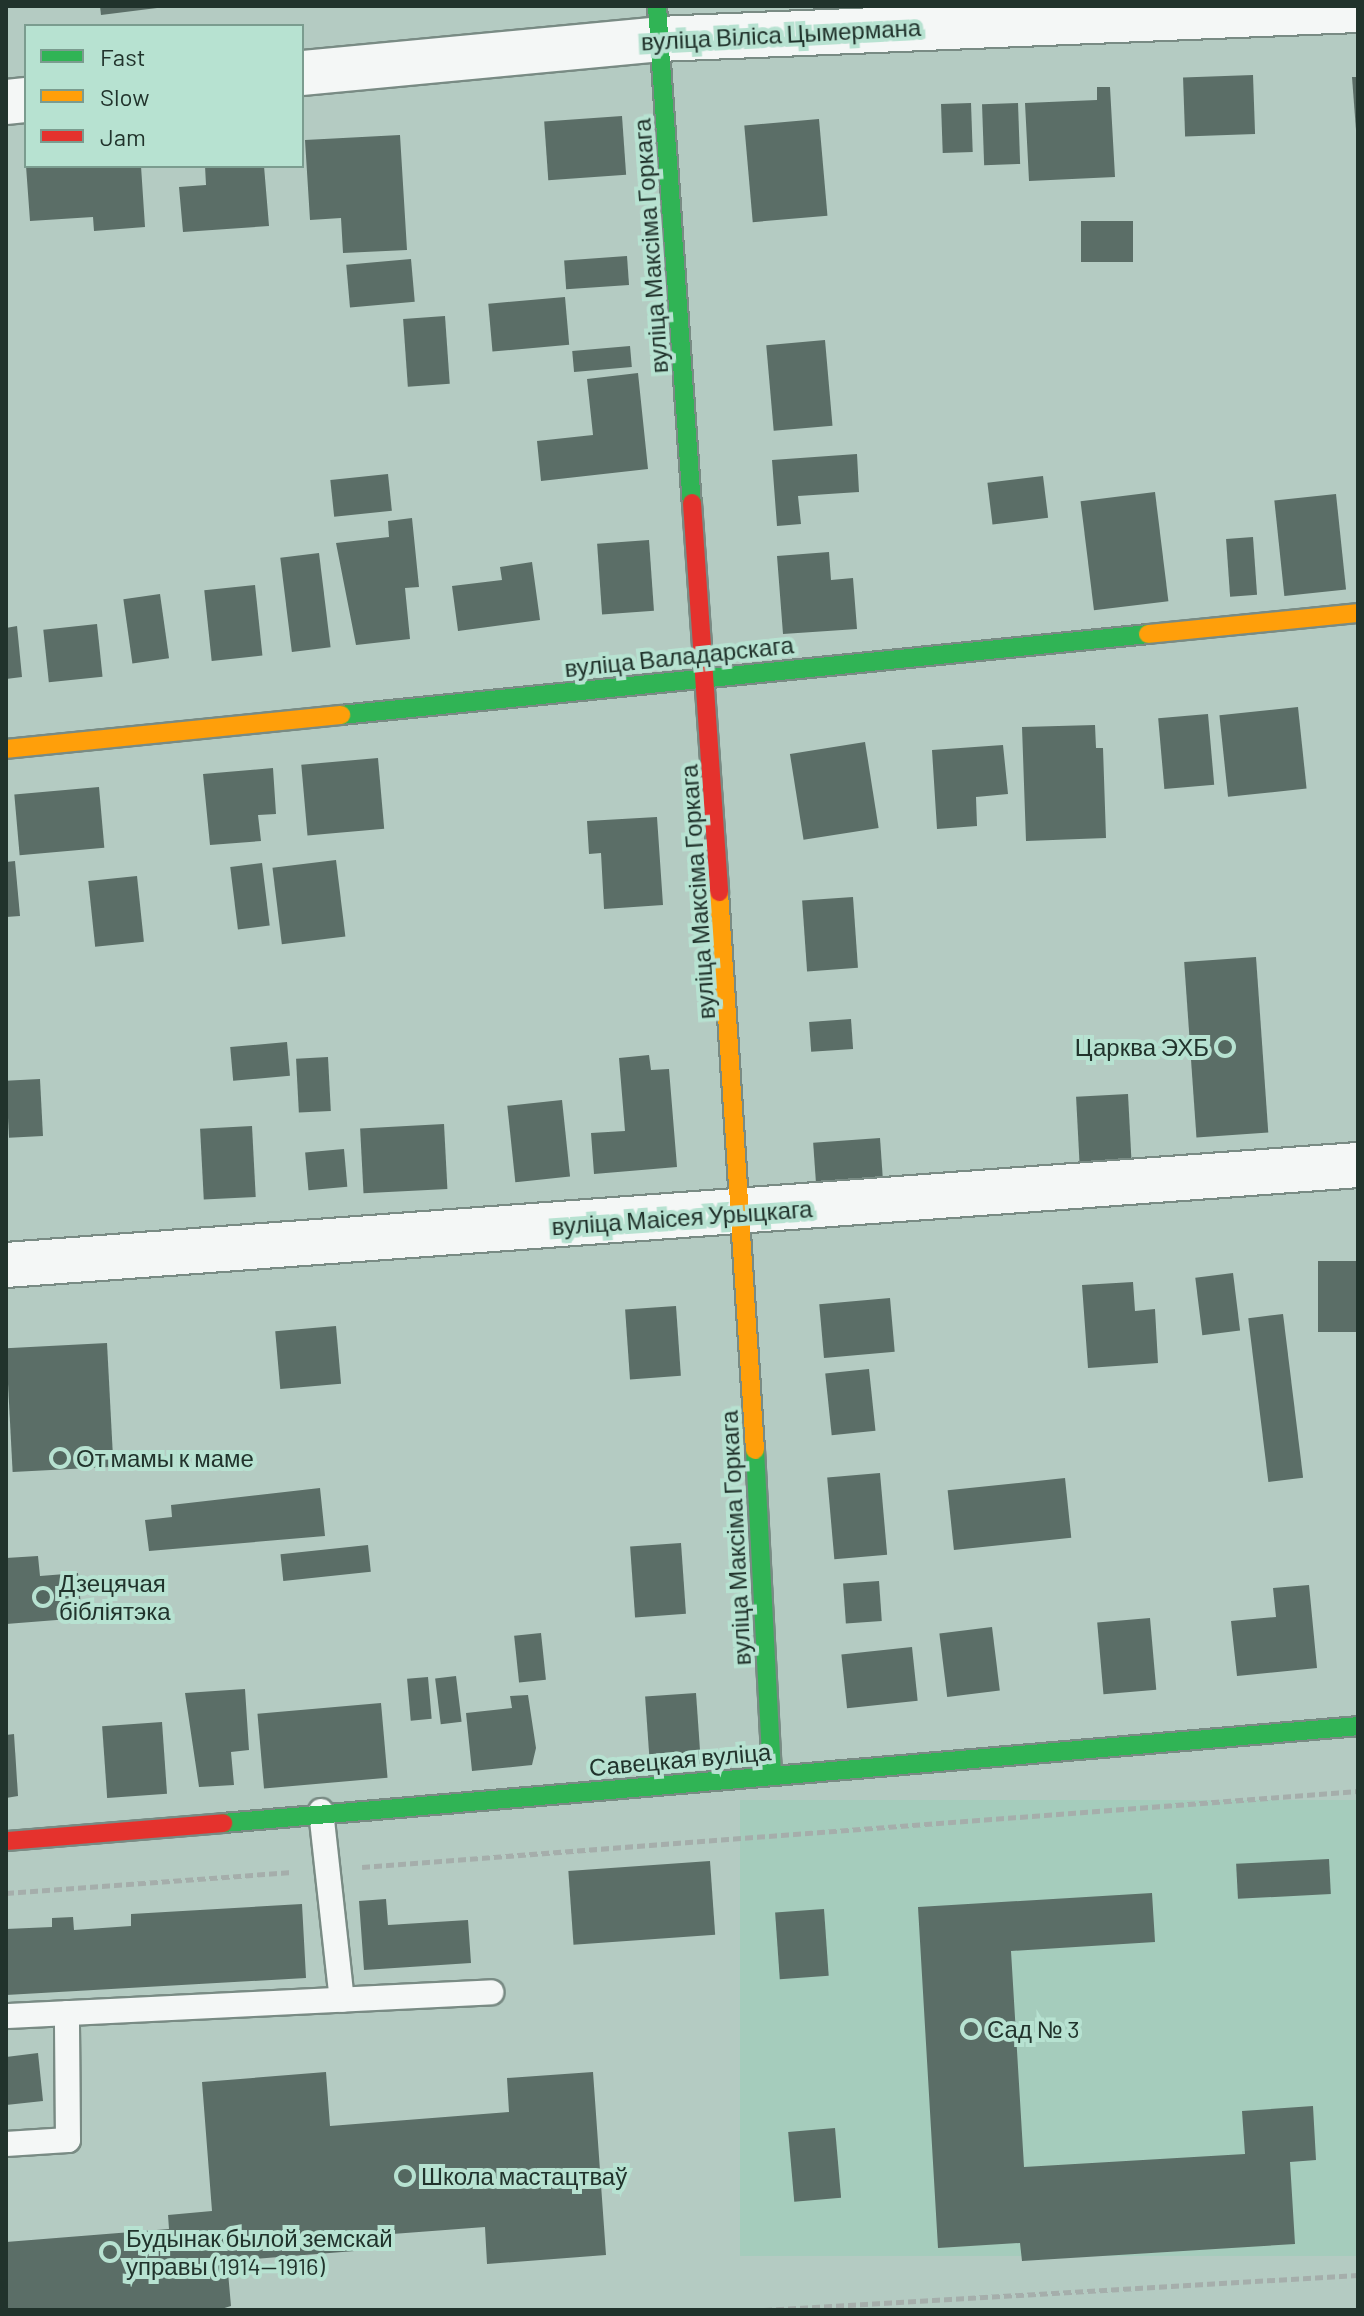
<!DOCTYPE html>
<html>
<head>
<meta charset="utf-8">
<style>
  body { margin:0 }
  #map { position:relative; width:1364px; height:2316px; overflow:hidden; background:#b4cbc2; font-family:Barlow,sans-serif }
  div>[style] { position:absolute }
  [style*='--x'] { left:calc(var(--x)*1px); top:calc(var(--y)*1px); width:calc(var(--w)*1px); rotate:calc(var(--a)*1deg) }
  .built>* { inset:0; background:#a5ccbc; transform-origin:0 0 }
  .building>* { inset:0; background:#5b6e67; transform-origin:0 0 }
  .path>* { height:5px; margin-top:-2.5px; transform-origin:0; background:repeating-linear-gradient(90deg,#a5aeab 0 8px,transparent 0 12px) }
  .roads { filter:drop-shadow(2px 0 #798b84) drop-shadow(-2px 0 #798b84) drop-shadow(0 2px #798b84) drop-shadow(0 -2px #798b84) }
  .lane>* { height:24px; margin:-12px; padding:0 12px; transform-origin:12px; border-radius:12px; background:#f4f7f6 }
  .street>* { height:44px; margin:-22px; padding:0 22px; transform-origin:22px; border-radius:22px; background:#f4f7f6 }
  .fast>* { height:18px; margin:-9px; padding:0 9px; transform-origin:9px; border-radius:9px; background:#30b455 }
  .slow>* { height:18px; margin:-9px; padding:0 9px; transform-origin:9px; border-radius:9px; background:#ff9f0a }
  .jam>* { height:18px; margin:-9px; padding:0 9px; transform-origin:9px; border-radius:9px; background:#e5322d }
  .dots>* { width:22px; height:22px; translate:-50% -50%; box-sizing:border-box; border:4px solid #b7e2d1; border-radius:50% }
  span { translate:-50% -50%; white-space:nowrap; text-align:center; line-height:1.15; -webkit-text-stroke:8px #b7e2d1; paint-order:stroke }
  .street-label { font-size:24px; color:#21332c }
  .poi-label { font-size:24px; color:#21332c }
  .right { translate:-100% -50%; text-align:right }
  .left { translate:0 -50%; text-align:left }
  .frame { position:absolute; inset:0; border:8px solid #21332c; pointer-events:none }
  .legend { position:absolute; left:24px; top:24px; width:280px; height:144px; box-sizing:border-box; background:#b7e2d1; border:2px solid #7b9c8f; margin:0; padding:10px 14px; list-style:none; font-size:24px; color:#21332c }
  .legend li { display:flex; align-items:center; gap:16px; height:40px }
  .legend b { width:40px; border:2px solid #7b9c8f }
</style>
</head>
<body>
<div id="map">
  <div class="built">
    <div style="left:1358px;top:1800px;width:456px;height:618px;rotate:90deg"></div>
  </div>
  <div class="building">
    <div style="clip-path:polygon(100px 6px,157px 6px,157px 8px,101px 15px)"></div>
    <div style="left:1253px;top:75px;width:59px;height:70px;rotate:88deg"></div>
    <div style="clip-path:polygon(1352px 77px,1358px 77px,1358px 130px,1356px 130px)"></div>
    <div style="clip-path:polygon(1097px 87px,1110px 87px,1115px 177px,1029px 181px,1025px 103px,1097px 100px)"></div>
    <div style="left:971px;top:103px;width:49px;height:30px;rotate:88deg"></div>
    <div style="left:1018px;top:103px;width:61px;height:36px;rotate:88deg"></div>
    <div style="left:622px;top:116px;width:59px;height:78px;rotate:86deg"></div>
    <div style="left:819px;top:119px;width:97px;height:75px;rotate:85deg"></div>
    <div style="clip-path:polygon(400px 135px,407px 250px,343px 253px,341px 218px,310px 220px,305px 140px)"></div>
    <div style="clip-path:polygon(26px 166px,141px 166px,145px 227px,94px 231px,93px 217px,30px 221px)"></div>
    <div style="clip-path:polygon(205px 166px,264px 166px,269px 226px,183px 232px,179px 187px,206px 185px)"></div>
    <div style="left:1081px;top:221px;width:52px;height:41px"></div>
    <div style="left:627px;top:256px;width:29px;height:63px;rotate:86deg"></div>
    <div style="left:411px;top:259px;width:43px;height:65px;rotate:85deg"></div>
    <div style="left:565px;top:297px;width:48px;height:77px;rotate:85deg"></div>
    <div style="left:445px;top:316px;width:68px;height:42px;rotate:86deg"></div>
    <div style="left:825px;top:340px;width:86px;height:59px;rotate:85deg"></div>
    <div style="left:630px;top:346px;width:21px;height:58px;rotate:85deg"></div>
    <div style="clip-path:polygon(638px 373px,648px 469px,541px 481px,537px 441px,593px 435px,587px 379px)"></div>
    <div style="clip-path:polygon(857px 454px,859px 492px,798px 496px,801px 524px,777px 526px,772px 460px)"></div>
    <div style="left:388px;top:474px;width:37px;height:58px;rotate:84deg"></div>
    <div style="left:1043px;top:476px;width:42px;height:56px;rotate:83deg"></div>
    <div style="left:1155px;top:492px;width:110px;height:75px;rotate:83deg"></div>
    <div style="left:1336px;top:494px;width:96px;height:62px;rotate:84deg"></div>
    <div style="clip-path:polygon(412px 518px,419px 587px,405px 588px,410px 639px,356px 645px,336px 543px,389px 537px,388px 521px)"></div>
    <div style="left:1253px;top:537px;width:58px;height:27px;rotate:86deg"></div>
    <div style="left:649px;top:540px;width:71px;height:52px;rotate:86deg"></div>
    <div style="clip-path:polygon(829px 552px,831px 580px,853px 578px,857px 629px,783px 634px,777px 556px)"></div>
    <div style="left:319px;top:553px;width:95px;height:39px;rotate:83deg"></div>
    <div style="clip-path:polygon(532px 562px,540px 620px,458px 631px,452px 586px,502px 580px,500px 567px)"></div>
    <div style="left:255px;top:585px;width:71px;height:51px;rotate:84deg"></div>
    <div style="left:160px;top:594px;width:65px;height:37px;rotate:82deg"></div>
    <div style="left:97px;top:624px;width:53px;height:54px;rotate:84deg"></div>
    <div style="clip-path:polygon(17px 626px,22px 677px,6px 679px,6px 628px)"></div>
    <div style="left:1298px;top:707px;width:82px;height:79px;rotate:84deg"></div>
    <div style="left:1208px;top:714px;width:71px;height:50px;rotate:85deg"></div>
    <div style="clip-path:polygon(1095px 725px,1096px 748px,1103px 748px,1106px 838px,1026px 841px,1022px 727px)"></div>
    <div style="left:865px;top:742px;width:87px;height:76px;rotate:81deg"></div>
    <div style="clip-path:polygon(1003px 745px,1008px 794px,976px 797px,977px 826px,937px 829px,932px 750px)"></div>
    <div style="left:378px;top:758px;width:71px;height:77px;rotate:85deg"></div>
    <div style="clip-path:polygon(273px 768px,276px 814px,258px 815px,261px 841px,210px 845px,203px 774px)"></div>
    <div style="left:99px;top:787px;width:61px;height:85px;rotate:85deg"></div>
    <div style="clip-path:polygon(657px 817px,663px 905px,604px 909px,601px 853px,589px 854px,587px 821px)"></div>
    <div style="left:336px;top:860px;width:77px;height:64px;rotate:83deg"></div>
    <div style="clip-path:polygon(15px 861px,20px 916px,6px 917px,6px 862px)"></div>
    <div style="left:262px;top:863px;width:63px;height:32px;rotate:83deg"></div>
    <div style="left:137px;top:876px;width:66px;height:49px;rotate:84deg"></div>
    <div style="left:853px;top:897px;width:71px;height:51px;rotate:86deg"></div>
    <div style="left:1256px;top:957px;width:176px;height:72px;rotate:86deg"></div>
    <div style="left:851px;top:1019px;width:30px;height:42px;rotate:86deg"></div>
    <div style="left:287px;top:1042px;width:34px;height:57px;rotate:85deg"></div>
    <div style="clip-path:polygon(649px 1055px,651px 1070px,669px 1069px,677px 1167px,594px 1174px,591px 1133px,625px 1131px,619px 1058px)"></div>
    <div style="left:328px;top:1057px;width:54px;height:32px;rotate:87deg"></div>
    <div style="left:40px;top:1079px;width:57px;height:34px;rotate:87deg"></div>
    <div style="left:1128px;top:1094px;width:70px;height:52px;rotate:87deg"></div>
    <div style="left:562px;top:1100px;width:77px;height:55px;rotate:84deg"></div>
    <div style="left:444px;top:1124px;width:65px;height:84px;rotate:87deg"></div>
    <div style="left:252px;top:1126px;width:71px;height:52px;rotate:87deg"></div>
    <div style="left:880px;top:1138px;width:53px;height:67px;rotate:86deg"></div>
    <div style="left:344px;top:1149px;width:38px;height:39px;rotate:85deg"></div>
    <div style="left:1358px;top:1261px;width:71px;height:40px;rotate:90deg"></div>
    <div style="left:1233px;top:1273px;width:58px;height:38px;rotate:83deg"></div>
    <div style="clip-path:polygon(1133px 1282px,1135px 1311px,1155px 1309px,1158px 1363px,1088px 1368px,1082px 1285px)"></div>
    <div style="left:890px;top:1298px;width:54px;height:71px;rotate:85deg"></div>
    <div style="left:676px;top:1306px;width:70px;height:51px;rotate:86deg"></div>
    <div style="left:1283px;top:1314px;width:165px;height:35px;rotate:83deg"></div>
    <div style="left:336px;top:1326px;width:58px;height:61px;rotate:85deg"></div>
    <div style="left:107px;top:1343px;width:124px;height:101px;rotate:87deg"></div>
    <div style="left:869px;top:1369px;width:62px;height:44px;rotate:84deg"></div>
    <div style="left:880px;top:1473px;width:82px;height:53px;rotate:85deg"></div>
    <div style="left:1065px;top:1478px;width:60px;height:118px;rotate:84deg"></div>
    <div style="clip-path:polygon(320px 1488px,325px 1536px,149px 1551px,145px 1520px,172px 1517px,171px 1505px)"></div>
    <div style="left:681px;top:1543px;width:71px;height:51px;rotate:86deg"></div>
    <div style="left:368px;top:1545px;width:27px;height:88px;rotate:84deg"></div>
    <div style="clip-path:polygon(38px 1556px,40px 1576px,78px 1573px,82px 1618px,6px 1624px,6px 1558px)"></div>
    <div style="left:879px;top:1581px;width:40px;height:36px;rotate:86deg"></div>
    <div style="clip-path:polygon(1309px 1585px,1317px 1668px,1237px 1676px,1231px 1621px,1276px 1617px,1273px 1588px)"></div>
    <div style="left:1150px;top:1618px;width:72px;height:53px;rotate:85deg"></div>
    <div style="left:992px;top:1627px;width:64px;height:53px;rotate:83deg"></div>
    <div style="left:541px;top:1633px;width:47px;height:27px;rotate:84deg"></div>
    <div style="left:912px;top:1647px;width:54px;height:71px;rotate:84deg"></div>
    <div style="left:456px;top:1676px;width:46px;height:21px;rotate:83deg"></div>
    <div style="left:428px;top:1677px;width:42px;height:21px;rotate:85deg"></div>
    <div style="clip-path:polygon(245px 1689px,249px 1750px,231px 1752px,234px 1785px,199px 1787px,185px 1693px)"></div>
    <div style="left:696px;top:1693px;width:71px;height:51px;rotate:86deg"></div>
    <div style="clip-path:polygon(528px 1695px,536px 1748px,532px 1765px,472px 1771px,466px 1713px,512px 1708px,510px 1696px)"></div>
    <div style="left:381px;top:1703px;width:75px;height:124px;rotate:85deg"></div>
    <div style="left:162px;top:1722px;width:72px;height:60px;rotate:86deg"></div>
    <div style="clip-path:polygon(14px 1734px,18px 1796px,6px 1798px,6px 1735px)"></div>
    <div style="left:1329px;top:1859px;width:35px;height:93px;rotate:87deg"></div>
    <div style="left:710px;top:1861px;width:74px;height:142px;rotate:86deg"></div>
    <div style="clip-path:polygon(1152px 1893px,1155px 1942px,1011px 1951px,1024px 2167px,1245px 2154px,1242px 2111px,1313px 2106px,1316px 2160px,1290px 2162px,1295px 2244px,1022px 2261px,1020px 2243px,938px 2248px,918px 1907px)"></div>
    <div style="clip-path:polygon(386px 1899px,388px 1925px,468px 1920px,471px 1963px,364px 1970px,359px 1901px)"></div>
    <div style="clip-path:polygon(302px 1904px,306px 1978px,6px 1995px,6px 1929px,52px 1927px,52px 1918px,73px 1917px,74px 1930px,131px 1926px,131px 1914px)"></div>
    <div style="left:824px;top:1909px;width:67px;height:49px;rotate:86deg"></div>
    <div style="clip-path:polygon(38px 2053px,43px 2101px,6px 2105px,6px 2057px)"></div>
    <div style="clip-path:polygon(326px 2072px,330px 2126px,509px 2112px,507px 2078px,593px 2072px,606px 2255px,487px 2264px,485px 2227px,379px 2235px,380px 2249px,227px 2261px,231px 2306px,218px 2310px,6px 2310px,6px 2242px,169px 2229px,168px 2215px,212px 2211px,202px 2082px)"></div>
    <div style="left:835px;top:2128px;width:70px;height:47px;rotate:85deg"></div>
  </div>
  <div class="path">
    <div style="--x:362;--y:1867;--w:999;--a:-4.36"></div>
    <div style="--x:6;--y:1893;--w:287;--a:-4.2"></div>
    <div style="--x:764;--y:2310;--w:595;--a:-3.37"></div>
  </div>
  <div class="roads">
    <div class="lane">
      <div style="--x:321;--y:1811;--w:190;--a:83.7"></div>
      <div style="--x:6;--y:2016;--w:486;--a:-2.8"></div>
      <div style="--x:6;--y:2144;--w:62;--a:-3.7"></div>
      <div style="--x:68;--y:2140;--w:127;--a:-90.5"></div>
    </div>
    <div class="street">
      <div style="--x:302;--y:73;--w:359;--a:-5.4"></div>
      <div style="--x:659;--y:39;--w:700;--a:-2.38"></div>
      <div style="--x:6;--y:102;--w:20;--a:-6"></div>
      <div style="--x:6;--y:1265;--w:1356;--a:-4.23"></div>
    </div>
    <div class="fast">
      <div style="--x:657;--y:6;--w:498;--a:86"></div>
      <div style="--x:341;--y:715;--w:811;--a:-5.73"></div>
      <div style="--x:755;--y:1450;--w:325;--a:87"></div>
      <div style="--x:223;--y:1823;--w:1139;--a:-4.88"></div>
    </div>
    <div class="slow">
      <div style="--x:1148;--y:634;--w:211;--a:-5.7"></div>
      <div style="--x:6;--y:749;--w:337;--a:-5.8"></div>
      <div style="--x:719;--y:892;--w:559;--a:86.31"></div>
    </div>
    <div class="jam">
      <div style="--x:692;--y:503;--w:390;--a:86"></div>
      <div style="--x:6;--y:1841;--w:218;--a:-4.7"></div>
    </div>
  </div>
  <div class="dots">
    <div style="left:1225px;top:1047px;background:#546860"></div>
    <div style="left:60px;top:1458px;background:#546860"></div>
    <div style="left:43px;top:1597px;background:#546860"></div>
    <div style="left:971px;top:2029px;background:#546860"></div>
    <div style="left:405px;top:2176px;background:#546860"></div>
    <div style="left:110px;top:2252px;background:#546860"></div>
  </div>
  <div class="street-label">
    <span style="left:781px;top:34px;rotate:-3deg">вуліца Віліса Цымермана</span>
    <span style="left:650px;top:246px;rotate:-94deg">вуліца Максіма Горкага</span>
    <span style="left:679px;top:656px;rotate:-6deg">вуліца Валадарскага</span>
    <span style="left:697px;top:892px;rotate:-94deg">вуліца Максіма Горкага</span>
    <span style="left:682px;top:1217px;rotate:-4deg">вуліца Маісея Урыцкага</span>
    <span style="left:735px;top:1538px;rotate:-93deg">вуліца Максіма Горкага</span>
    <span style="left:680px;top:1759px;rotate:-5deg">Савецкая вуліца</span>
  </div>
  <div class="poi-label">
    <span class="right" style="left:1209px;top:1047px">Царква ЭХБ</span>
    <span class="left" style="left:76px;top:1458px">От мамы к маме</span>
    <span class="left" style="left:59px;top:1597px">Дзецячая<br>бібліятэка</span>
    <span class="left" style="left:987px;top:2029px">Сад № 3</span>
    <span class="left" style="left:421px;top:2176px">Школа мастацтваў</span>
    <span class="left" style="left:126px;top:2252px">Будынак былой земскай<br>управы (1914—1916)</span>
  </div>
  <div class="frame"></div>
  <ul class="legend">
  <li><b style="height:10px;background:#30b455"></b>Fast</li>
  <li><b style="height:10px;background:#ff9f0a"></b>Slow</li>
  <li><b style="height:10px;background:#e5322d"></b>Jam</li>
  </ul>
</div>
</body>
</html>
